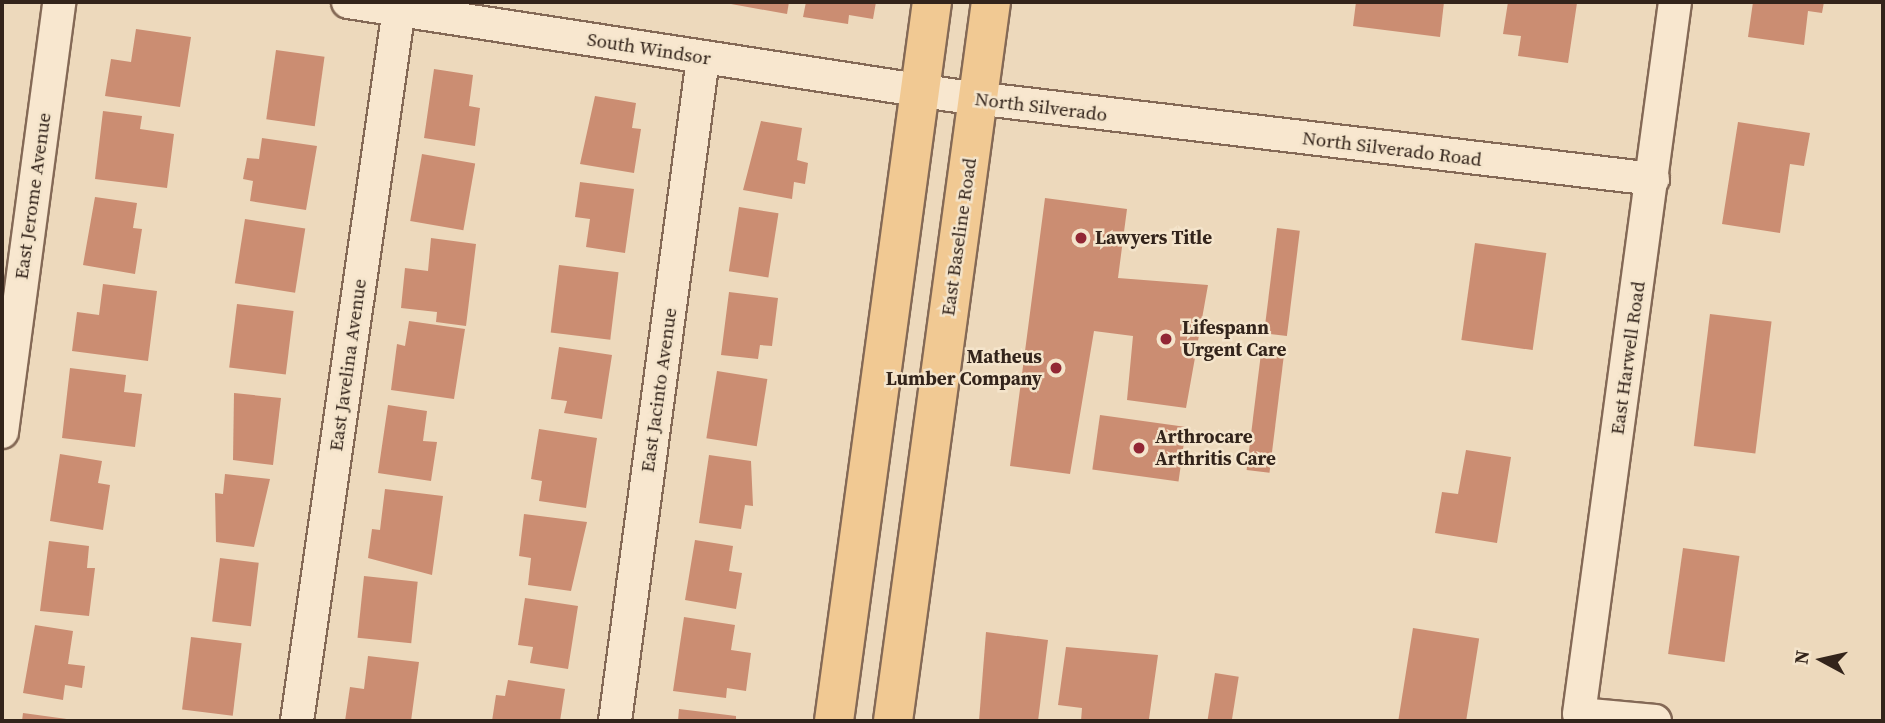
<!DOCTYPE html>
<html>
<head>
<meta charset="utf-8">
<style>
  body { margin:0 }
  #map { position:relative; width:1885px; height:723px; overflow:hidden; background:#edd9bc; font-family:"Source Serif 4",serif }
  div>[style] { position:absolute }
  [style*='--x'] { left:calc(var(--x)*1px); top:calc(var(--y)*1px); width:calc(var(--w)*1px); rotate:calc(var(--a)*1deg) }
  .building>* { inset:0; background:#cb8d72; transform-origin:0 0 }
  .roads { filter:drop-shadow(2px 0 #846956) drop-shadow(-2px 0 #846956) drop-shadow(0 2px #846956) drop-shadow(0 -2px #846956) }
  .minor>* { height:32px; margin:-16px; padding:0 16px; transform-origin:16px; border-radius:16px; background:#f8e7cf }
  .major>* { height:38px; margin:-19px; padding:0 19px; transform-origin:19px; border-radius:19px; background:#f1c993 }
  .dots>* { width:19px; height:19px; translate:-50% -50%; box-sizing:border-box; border:4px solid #f4e4cb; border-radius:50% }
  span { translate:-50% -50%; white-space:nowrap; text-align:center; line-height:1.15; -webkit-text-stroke:5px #f4e4cb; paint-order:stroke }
  .street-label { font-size:19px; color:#33241b }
  .poi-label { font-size:19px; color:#33241b; font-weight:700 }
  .left { translate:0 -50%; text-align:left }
  .right { translate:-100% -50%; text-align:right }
  .frame { position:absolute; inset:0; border:4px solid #33241b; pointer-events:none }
  .north { position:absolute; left:1787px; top:625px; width:70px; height:70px; -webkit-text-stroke:5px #f4e4cb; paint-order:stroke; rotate:278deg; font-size:19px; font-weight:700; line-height:28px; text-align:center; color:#33241b }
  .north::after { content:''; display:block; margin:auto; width:24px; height:32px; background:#33241b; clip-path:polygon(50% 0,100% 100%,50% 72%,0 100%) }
</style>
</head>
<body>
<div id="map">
  <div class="building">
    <div style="clip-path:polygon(720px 2px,789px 2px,787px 14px)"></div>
    <div style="clip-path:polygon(806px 2px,876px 2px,873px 19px,849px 15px,848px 24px,803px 17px)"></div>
    <div style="clip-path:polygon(1356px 2px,1444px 2px,1440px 37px,1353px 26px)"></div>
    <div style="clip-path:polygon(1508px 2px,1592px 2px,1577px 3px,1568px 63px,1518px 56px,1521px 36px,1503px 34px)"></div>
    <div style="clip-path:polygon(1753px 2px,1824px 2px,1822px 13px,1808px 11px,1804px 45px,1748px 37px)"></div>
    <div style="clip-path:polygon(136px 29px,191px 37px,180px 107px,105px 96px,111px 59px,131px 62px)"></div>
    <div style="left:276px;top:50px;width:49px;height:70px;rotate:8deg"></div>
    <div style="clip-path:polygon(434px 69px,473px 75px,469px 106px,480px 108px,475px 146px,424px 138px)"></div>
    <div style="clip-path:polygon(595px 96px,636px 103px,632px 128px,641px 129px,634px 173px,580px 164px)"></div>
    <div style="clip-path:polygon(103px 111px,142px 116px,140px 129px,174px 134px,167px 188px,95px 179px)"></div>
    <div style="clip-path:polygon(761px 121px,802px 128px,797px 160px,808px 163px,805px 184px,794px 182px,792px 199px,743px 190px)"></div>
    <div style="clip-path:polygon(1738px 122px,1810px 133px,1804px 166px,1790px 164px,1780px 233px,1722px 224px)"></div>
    <div style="clip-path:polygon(262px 138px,317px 146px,306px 210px,250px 201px,253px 181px,243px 179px,247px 158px,259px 159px)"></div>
    <div style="left:422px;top:154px;width:54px;height:68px;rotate:10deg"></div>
    <div style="clip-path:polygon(580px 182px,634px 189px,625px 253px,586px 247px,590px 219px,575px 217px)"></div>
    <div style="clip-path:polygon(95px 197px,137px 203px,133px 228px,142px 229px,135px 274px,83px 265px)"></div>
    <div style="clip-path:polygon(1045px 198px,1127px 209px,1118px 278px,1208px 285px,1186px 408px,1127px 400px,1133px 336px,1094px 331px,1070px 474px,1010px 466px)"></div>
    <div style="left:739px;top:207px;width:40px;height:65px;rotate:9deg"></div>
    <div style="left:245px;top:219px;width:61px;height:65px;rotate:9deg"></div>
    <div style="left:1277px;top:228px;width:23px;height:106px;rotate:7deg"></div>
    <div style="clip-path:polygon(431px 238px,476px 244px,466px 326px,436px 322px,437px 312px,401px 308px,405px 268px,428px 271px)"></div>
    <div style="left:1475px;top:243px;width:72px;height:98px;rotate:8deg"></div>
    <div style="left:559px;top:265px;width:60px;height:68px;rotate:7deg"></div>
    <div style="clip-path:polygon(103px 284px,157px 291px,148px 361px,72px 351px,77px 312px,99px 315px)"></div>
    <div style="clip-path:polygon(729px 292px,778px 298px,772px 346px,760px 345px,758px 359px,721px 355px)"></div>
    <div style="left:237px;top:304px;width:57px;height:64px;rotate:7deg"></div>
    <div style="left:1710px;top:314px;width:62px;height:133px;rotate:7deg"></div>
    <div style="clip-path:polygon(409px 321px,465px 329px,454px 399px,391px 390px,397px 344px,405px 346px)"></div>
    <div style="left:1262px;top:345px;width:23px;height:126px;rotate:7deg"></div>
    <div style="clip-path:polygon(559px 347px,612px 355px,602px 419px,564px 413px,567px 401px,551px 399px)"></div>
    <div style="clip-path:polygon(70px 368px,126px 375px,124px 392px,142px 394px,135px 447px,62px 438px)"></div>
    <div style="left:717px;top:371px;width:51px;height:68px;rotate:9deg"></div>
    <div style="clip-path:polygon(234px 393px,281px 398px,273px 465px,233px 460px)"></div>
    <div style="clip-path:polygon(388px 405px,427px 411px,423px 441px,437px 442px,431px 481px,378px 473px)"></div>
    <div style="left:1100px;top:415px;width:87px;height:55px;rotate:8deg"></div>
    <div style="clip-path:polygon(539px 429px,597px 438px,586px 508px,539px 501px,542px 481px,531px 479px)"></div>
    <div style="clip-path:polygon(1466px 450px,1511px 457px,1497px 543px,1435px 533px,1442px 492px,1458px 494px)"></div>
    <div style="clip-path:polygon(60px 454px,102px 461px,98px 483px,110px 485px,103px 530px,50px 521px)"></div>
    <div style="clip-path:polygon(709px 455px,751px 461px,753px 506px,745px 505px,741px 529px,699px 523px)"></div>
    <div style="clip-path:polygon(225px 474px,270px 479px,254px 547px,216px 542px,215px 493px,223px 494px)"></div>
    <div style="clip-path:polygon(385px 489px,443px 496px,432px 575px,368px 558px,372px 529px,380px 530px)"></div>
    <div style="clip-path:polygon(524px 514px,587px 522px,571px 591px,528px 585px,531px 558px,519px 556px)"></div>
    <div style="clip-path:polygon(695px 540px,733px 546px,729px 571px,742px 573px,736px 609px,685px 600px)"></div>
    <div style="clip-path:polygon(49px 541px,89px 546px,87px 568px,95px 568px,89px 616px,40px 611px)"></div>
    <div style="left:1683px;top:548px;width:57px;height:107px;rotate:8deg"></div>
    <div style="left:220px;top:558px;width:39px;height:64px;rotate:7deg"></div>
    <div style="left:364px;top:576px;width:54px;height:62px;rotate:6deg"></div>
    <div style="clip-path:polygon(525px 598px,578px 606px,568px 669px,530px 663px,533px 647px,518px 645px)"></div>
    <div style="clip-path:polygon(684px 617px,735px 625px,731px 650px,751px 653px,746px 691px,727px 688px,726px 698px,673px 691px)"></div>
    <div style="clip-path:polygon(35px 625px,73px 631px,68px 664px,85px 666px,82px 688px,65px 685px,63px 700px,23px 693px)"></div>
    <div style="left:1413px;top:628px;width:67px;height:94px;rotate:9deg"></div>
    <div style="clip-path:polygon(986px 632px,1048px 640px,1038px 721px,979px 721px)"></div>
    <div style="left:191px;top:637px;width:51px;height:73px;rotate:7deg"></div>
    <div style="clip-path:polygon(1066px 647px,1158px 655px,1149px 719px,1081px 721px,1082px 708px,1058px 705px)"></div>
    <div style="clip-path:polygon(368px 656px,419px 662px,411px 721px,345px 721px,350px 687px,364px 689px)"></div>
    <div style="left:1215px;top:673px;width:24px;height:49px;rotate:9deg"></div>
    <div style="clip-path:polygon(508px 680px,565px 689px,560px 721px,492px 721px,496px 695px,505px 696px)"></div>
    <div style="clip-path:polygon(679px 709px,736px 716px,736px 721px,678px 721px)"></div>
    <div style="clip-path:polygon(23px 713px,74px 720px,74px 721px,22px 721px)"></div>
  </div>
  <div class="roads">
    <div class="minor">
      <div style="--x:348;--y:2;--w:609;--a:8.78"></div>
      <div style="--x:950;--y:95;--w:708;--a:6.81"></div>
      <div style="--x:2;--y:432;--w:434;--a:-82.4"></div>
      <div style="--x:297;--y:721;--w:719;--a:-81.85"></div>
      <div style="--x:615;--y:721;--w:669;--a:-82.44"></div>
      <div style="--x:1655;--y:721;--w:76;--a:-174.7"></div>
      <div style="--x:1579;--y:714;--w:718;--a:-82.32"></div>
    </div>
    <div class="major">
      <div style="--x:834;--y:721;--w:726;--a:-82.24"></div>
      <div style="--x:893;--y:721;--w:726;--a:-82.24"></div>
    </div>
  </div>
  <div class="dots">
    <div style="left:1081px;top:238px;background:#922734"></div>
    <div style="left:1166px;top:339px;background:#922734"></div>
    <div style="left:1056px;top:368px;background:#922734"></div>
    <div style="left:1139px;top:448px;background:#922734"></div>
  </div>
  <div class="street-label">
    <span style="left:649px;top:49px;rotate:9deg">South Windsor</span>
    <span style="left:1041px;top:107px;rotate:7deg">North Silverado</span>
    <span style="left:1392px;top:149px;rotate:7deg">North Silverado Road</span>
    <span style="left:33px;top:196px;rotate:-82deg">East Jerome Avenue</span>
    <span style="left:959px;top:237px;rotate:-82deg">East Baseline Road</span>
    <span style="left:1628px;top:358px;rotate:-82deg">East Harwell Road</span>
    <span style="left:348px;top:365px;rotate:-82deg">East Javelina Avenue</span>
    <span style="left:659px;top:390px;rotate:-82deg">East Jacinto Avenue</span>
  </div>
  <div class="poi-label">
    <span class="left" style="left:1095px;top:238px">Lawyers Title</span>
    <span class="left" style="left:1182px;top:339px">Lifespann<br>Urgent Care</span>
    <span class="right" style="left:1042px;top:368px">Matheus<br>Lumber Company</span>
    <span class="left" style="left:1155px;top:448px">Arthrocare<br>Arthritis Care</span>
  </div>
  <div class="frame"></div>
  <div class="north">N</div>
</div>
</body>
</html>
